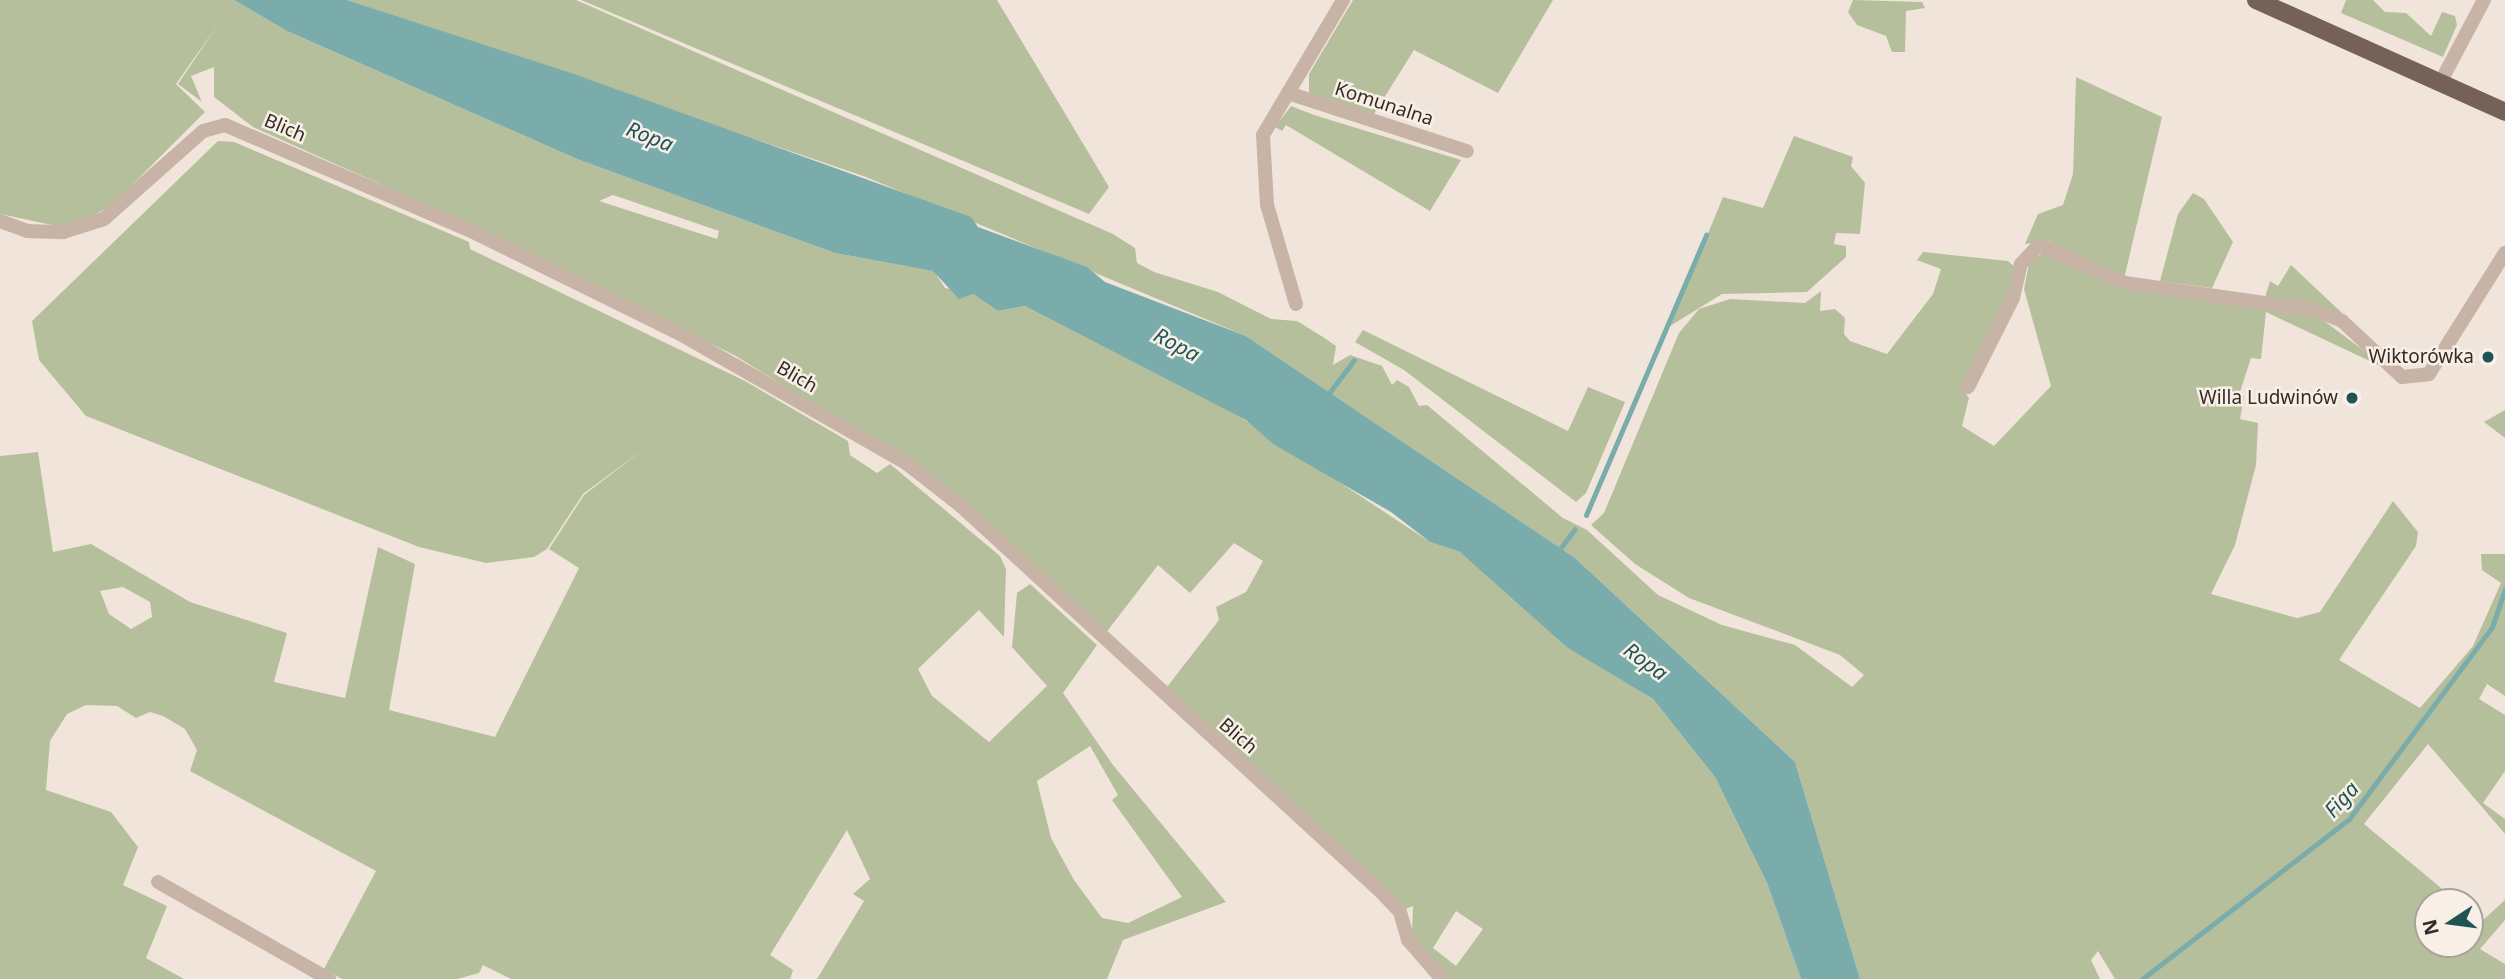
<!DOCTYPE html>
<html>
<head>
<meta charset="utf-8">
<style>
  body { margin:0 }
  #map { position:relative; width:2505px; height:979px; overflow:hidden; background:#f1e5db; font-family:"Noto Sans",sans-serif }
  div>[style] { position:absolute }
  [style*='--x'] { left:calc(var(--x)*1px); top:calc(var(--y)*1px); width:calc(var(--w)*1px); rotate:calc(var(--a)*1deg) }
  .green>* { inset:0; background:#b5bf9b }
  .water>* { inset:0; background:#7bacac }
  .stream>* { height:5px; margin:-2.5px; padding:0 2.5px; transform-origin:2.5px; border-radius:2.5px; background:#7bacac }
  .street>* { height:14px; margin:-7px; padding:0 7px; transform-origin:7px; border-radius:7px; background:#c8b4a7 }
  .primary>* { height:18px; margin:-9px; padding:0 9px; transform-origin:9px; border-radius:9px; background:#766159 }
  .dots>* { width:19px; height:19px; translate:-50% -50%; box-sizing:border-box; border:4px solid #f8efe7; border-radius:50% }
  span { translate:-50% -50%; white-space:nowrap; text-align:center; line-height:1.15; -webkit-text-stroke:5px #f8efe7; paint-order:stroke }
  .street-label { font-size:19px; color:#352b27 }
  .poi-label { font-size:19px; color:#352b27 }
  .right { translate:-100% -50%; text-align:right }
  .water-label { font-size:21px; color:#1f5455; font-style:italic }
  .north { position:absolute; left:2414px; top:888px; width:70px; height:70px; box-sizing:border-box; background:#f8efe7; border:2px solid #aaa19a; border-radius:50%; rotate:257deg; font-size:19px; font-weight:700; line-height:28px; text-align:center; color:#352b27 }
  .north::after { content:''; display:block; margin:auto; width:24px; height:32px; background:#1f5455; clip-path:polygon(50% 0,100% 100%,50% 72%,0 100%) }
</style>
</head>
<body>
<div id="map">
  <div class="green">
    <div style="clip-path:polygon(evenodd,0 0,234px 0,289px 32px,577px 159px,835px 253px,934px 271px,945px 288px,973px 294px,998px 311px,1025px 306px,1236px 414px,1430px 542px,1460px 552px,1590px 661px,1653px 699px,1715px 777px,1767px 883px,1801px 979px,1449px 979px,1412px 935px,1413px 906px,1403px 910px,1163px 692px,1219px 620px,1216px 607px,1246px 592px,1263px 561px,1234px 543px,1190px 593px,1158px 565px,1105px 634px,876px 442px,734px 355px,467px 223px,253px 127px,214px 97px,214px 67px,191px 76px,202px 102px,178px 84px,219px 23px,176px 84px,205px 112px,115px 202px,91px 218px,57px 226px,0 214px,0 0,613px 195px,719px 231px,717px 239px,599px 201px,613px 195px,0 0,1456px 911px,1483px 929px,1456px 966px,1433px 948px,1456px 911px)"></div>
    <div style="clip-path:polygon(347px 0,576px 0,1113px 234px,1135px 248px,1137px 263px,1154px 272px,1218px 292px,1271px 319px,1297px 321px,1323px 337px,1336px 346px,1333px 365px,1350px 355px,1382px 366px,1392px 385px,1397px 380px,1409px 387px,1419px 406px,1427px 405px,1563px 518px,1587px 530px,1658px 595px,1722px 625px,1795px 645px,1852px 687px,1864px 675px,1840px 655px,1689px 598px,1635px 564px,1591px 525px,1604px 513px,1679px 333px,1699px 309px,1730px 299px,1805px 303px,1821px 291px,1820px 311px,1835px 309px,1845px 318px,1844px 334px,1850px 341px,1887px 354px,1933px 294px,1941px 269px,1917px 260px,1923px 252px,2008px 261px,2015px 267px,2013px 286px,1961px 387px,1969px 398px,1962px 426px,1994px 446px,2051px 386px,2024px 289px,2029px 264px,2043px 252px,2109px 282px,2315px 314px,2391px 371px,2266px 312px,2261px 359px,2251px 358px,2239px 395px,2244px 396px,2240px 419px,2258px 423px,2256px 465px,2235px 545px,2211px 594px,2297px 618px,2320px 612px,2393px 501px,2418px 532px,2416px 546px,2339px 660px,2420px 708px,2473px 646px,2501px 583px,2482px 570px,2481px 554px,2505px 554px,2505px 696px,2487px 684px,2479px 699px,2505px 715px,2505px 771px,2483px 803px,2505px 819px,2505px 834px,2428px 744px,2364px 824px,2458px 902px,2428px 902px,2428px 944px,2470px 944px,2470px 912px,2482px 921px,2505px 900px,2505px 920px,2480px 949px,2505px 964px,2505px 979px,2115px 979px,2098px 951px,2091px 960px,2100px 979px,1860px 979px,1795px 762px,1575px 558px,1246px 336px,866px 177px)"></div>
    <div style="clip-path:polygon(581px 0,997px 0,1109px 187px,1089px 214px)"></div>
    <div style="clip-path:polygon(1353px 0,1553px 0,1498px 93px,1414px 50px,1374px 114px,1395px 122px,1309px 94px,1309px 74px)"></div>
    <div style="clip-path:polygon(1853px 0,1922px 2px,1925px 8px,1906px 11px,1905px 52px,1892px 52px,1886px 36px,1857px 25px,1848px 12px)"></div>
    <div style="clip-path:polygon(2346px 0,2373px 0,2385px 12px,2406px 13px,2431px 36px,2442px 12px,2455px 16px,2457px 25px,2443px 57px,2341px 13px)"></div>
    <div style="clip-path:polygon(2076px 77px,2162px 117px,2124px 279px,2048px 241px,2025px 244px,2038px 214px,2063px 205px,2073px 174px)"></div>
    <div style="clip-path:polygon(1291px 106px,1314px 115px,1461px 160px,1430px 211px,1286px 125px,1282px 131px,1275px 127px)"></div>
    <div style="clip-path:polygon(1794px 136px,1853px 157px,1851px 166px,1865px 183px,1860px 234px,1836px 233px,1834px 244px,1846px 246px,1846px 257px,1807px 292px,1722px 294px,1670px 326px,1723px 197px,1763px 208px)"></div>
    <div style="clip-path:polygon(evenodd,218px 141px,234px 142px,469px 242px,470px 249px,745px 381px,848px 441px,850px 455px,877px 473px,890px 464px,1000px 556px,1006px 569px,1004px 637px,979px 610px,918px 669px,932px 696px,989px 742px,1047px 686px,1012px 647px,1017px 593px,1030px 584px,1097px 645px,1063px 693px,1113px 765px,1226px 902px,1123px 940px,1107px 979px,817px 979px,864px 901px,853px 894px,870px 879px,847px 830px,770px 955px,793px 970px,790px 979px,511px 979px,483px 965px,479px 973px,457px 979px,342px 979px,324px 969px,376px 871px,190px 771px,197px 750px,185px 729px,163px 716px,150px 712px,136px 718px,117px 706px,86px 705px,67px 714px,50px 741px,46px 790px,111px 812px,138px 847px,123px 885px,167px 906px,146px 958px,184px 979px,0 979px,0 456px,38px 452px,53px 552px,91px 544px,190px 602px,287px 633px,274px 682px,345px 698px,378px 547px,415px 564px,389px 710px,495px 737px,579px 568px,549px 549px,584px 495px,644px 449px,583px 494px,547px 549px,534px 557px,486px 563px,419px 547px,86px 416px,39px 360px,32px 321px,218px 141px,123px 587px,150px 602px,152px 617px,131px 629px,109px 614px,100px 591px,123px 587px,218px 141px,1090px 746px,1118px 795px,1112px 800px,1182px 897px,1128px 923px,1102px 918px,1074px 880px,1051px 838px,1037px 781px,1090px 746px)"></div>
    <div style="clip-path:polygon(2193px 193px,2204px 199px,2233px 242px,2212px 288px,2160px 281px,2178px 214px)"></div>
    <div style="clip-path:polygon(2291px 265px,2342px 313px,2340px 317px,2264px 301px,2270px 281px,2278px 286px)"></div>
    <div style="clip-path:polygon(1363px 330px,1568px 431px,1588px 387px,1625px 402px,1586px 493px,1576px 502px,1404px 370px,1355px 342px)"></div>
    <div style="clip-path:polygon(2505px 410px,2505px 438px,2484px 422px)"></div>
  </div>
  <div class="water">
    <div style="clip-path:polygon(234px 0,347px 0,574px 74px,971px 217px,978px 227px,1087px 267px,1105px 282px,1246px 336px,1575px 558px,1795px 762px,1860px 979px,1801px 979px,1767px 883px,1715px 777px,1653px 699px,1568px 648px,1460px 552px,1430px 542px,1391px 512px,1273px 444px,1246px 420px,1025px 306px,998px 311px,973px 294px,959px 299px,933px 271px,835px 253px,577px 159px,287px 31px)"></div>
  </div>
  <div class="stream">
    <div style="--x:1326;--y:397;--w:46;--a:-52.9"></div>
    <div style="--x:1586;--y:515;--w:305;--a:-66.8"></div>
    <div style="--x:1556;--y:554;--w:31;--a:-53"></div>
    <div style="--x:2142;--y:979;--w:262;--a:-37.7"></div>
    <div style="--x:2349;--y:819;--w:239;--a:-53.3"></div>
    <div style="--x:2492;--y:627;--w:40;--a:-71.1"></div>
  </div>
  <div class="street">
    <div style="--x:2440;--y:83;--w:94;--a:-62.1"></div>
    <div style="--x:1288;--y:93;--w:188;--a:18"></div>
    <div style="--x:0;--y:221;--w:29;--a:20"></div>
    <div style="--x:27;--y:231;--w:36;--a:2"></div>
    <div style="--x:63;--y:232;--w:43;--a:-17.6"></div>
    <div style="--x:104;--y:219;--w:132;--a:-41.6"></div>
    <div style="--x:203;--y:131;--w:23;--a:-15"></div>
    <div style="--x:225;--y:125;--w:263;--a:23.3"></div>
    <div style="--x:467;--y:229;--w:237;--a:26.2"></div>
    <div style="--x:680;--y:334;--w:260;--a:29.7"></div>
    <div style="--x:906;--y:463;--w:70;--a:38"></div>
    <div style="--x:961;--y:506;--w:568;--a:42.57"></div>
    <div style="--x:1379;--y:890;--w:30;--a:46"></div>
    <div style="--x:1400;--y:912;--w:29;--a:74"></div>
    <div style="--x:1408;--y:940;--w:52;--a:48.9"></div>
    <div style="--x:1296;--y:304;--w:103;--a:-106.3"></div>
    <div style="--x:1267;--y:205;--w:70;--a:-93.3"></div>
    <div style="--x:1263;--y:135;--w:157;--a:-59.3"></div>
    <div style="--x:1968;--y:387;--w:100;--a:-63.2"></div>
    <div style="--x:2013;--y:298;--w:35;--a:-77"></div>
    <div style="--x:2021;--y:264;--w:26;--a:-47"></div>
    <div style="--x:2039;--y:245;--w:94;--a:23.8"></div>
    <div style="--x:2125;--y:283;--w:192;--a:8.1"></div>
    <div style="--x:2315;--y:310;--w:29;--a:22"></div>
    <div style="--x:2342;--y:321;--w:82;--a:43"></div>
    <div style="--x:2402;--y:377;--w:27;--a:-6"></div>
    <div style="--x:2429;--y:374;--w:143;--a:-57.9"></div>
    <div style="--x:158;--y:882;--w:197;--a:29.6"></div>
  </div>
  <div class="primary">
    <div style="--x:2256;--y:0;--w:273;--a:24.2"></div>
  </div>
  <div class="dots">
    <div style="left:2488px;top:357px;background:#1f5455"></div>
    <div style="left:2352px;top:398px;background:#1f5455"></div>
  </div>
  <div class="street-label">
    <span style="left:1384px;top:104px;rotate:18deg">Komunalna</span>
    <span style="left:285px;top:128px;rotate:23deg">Blich</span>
    <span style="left:797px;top:377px;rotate:30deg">Blich</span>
    <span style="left:1238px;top:736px;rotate:41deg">Blich</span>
  </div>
  <div class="poi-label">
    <span class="right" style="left:2474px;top:357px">Wiktorówka</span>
    <span class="right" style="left:2338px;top:398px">Willa Ludwinów</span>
  </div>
  <div class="water-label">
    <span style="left:650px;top:136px;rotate:21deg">Ropa</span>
    <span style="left:1177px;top:344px;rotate:28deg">Ropa</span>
    <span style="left:1646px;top:661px;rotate:36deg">Ropa</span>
    <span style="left:2341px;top:799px;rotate:-48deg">Figa</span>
  </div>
  <div class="north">N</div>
</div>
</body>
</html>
